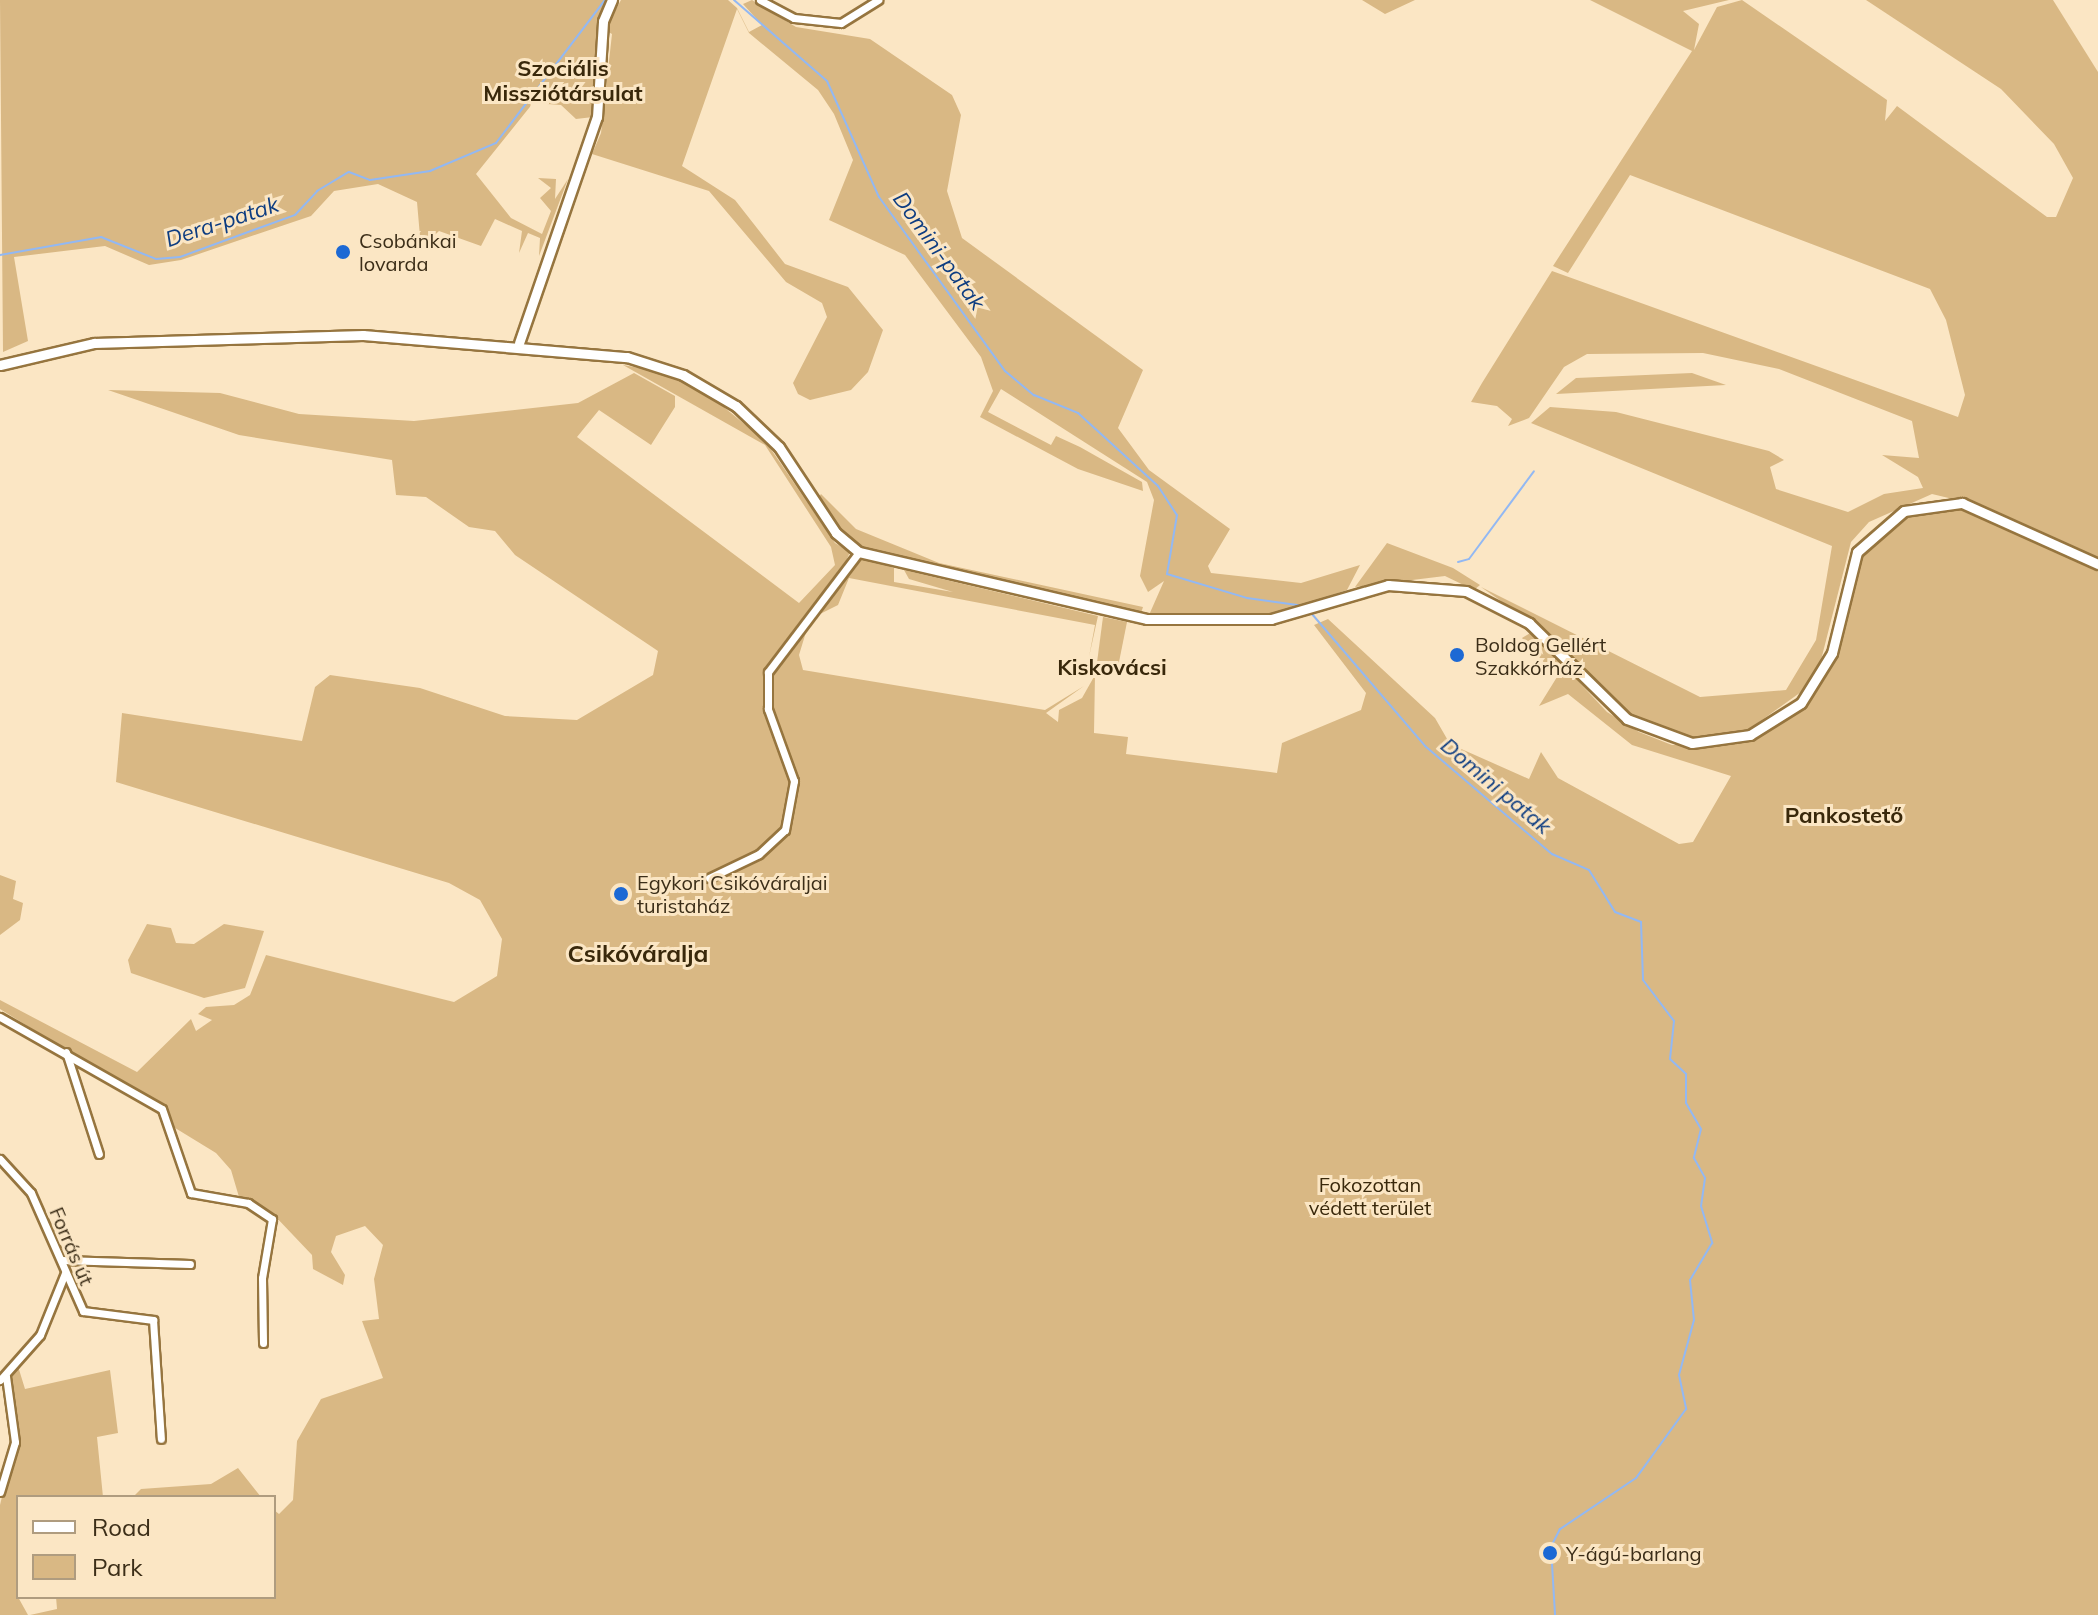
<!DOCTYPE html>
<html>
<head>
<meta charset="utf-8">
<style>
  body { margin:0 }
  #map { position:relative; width:2098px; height:1615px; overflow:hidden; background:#fbe6c4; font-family:Mulish,sans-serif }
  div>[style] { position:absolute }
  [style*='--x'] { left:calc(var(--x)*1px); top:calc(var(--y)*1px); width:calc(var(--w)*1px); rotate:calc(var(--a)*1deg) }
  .green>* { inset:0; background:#d9b884 }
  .stream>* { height:2px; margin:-1px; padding:0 1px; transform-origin:1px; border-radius:1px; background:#92b8f3 }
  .roads { filter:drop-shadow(2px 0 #96753f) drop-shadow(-2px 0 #96753f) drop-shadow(0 2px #96753f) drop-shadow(0 -2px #96753f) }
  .minor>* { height:7px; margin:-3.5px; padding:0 3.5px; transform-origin:3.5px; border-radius:3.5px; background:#fff }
  .major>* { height:9px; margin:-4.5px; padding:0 4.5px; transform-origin:4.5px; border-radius:4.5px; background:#fff }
  .dots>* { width:22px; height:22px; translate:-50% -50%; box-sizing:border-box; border:4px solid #fbe6c4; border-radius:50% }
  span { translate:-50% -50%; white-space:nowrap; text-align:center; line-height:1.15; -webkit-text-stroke:6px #fbe6c4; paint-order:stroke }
  .poi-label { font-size:20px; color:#3c2e18 }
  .left { translate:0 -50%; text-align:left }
  .park-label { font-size:20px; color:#39280b }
  .street-label { font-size:20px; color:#3c2e18 }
  .neighbourhood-label { font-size:22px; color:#39280b; font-weight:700 }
  .water-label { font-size:22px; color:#0e3d81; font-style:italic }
  .quarter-label { font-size:24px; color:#39280b; font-weight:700 }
  .legend { position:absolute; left:16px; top:1495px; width:260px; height:104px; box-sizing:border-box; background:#fbe6c4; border:2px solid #af9c7f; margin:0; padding:10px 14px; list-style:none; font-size:24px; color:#3c2e18 }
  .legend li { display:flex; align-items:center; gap:16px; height:40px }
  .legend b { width:40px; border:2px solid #af9c7f }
</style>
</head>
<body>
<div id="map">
  <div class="green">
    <div style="clip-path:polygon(0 0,607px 0,593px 117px,576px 119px,561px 105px,533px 103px,476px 174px,511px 218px,542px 234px,551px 211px,540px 198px,551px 188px,538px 178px,556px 179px,555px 199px,568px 179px,539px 256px,540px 238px,528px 233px,519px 253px,522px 231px,495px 219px,481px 246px,439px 231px,421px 248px,417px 202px,378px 184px,334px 191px,311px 216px,181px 260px,149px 265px,105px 246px,14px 257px,28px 341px,3px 352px)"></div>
    <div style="clip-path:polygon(621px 0,728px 0,737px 8px,749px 32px,762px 25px,743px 4px,752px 0,796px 27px,870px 39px,952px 95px,961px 115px,947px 191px,962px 238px,1143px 370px,1118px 428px,1149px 470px,1230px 529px,1208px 566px,1211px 573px,1301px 583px,1360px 565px,1347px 590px,1273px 615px,1149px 615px,1164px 581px,1148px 592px,1140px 576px,1154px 500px,1147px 482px,1001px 389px,988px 412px,1051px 445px,1056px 436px,1080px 447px,1142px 482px,1143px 491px,1078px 469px,980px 417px,993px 391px,981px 357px,905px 255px,829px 220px,853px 160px,834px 114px,818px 90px,749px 33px,737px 9px,682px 166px,735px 200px,785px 264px,848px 287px,883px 330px,868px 372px,851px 390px,810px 400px,798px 394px,793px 383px,827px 317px,822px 303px,786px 282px,709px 191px,592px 154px,601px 133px,612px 34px,605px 30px)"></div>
    <div style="clip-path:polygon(1336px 0,1440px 0,1415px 0,1385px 14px,1362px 0)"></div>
    <div style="clip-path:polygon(1590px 0,1729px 0,1683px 11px,1699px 24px,1694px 50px,1717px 7px,1742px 0,1887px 100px,1885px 121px,1897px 106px,2047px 217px,2056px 217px,2073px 178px,2054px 144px,2001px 89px,1866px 0,2053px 0,2098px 72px,2098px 1615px,30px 1615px,57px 1609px,56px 1597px,274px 1597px,274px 1510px,279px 1514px,293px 1500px,297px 1441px,321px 1399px,383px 1378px,362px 1321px,379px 1319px,374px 1279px,383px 1245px,365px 1226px,336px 1236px,331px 1252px,345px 1275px,343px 1285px,313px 1269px,312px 1255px,274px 1215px,239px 1197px,231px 1170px,216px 1153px,167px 1123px,162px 1109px,0 1009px,0 1000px,137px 1072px,191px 1019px,196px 1031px,212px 1020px,198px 1014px,206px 1007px,234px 1005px,250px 995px,266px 955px,454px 1002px,497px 976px,502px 939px,480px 900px,449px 883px,116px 782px,122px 713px,302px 741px,315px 687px,330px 675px,420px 688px,505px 716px,577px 720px,653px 675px,658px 651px,515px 555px,495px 531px,469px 527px,426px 497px,396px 495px,392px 460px,239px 435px,108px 390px,220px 393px,299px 414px,414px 421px,578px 403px,634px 373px,675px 396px,675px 407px,651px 445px,599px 410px,577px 437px,799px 603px,835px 565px,831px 547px,765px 445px,623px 365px,662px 372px,708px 394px,766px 442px,835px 543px,850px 552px,841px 572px,861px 556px,894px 568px,894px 582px,953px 592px,909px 579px,904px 570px,1098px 616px,1089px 657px,1095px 625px,849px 578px,838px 605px,810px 619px,799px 655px,803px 670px,1045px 710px,1084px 686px,1046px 713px,1058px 722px,1059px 710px,1082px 698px,1095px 675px,1094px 733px,1128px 737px,1126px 754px,1277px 773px,1282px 743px,1361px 710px,1366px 693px,1314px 625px,1328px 619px,1435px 718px,1450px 744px,1529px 779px,1541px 752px,1558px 778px,1679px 844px,1693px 842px,1731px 776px,1632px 745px,1568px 694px,1539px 706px,1557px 677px,1522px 638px,1532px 632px,1607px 712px,1639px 732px,1672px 745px,1725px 744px,1790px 712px,1833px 644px,1846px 574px,1876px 528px,1892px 517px,1955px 506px,1979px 513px,1978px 505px,1932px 494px,1869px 522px,1851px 542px,1820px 664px,1801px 692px,1748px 730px,1685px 738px,1634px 721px,1541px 629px,1481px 587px,1700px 697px,1786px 690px,1816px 640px,1832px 546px,1531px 423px,1550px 407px,1616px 412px,1769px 451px,1784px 460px,1770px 467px,1776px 489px,1848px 512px,1884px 494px,1923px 488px,1918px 477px,1882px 455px,1919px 458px,1912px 421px,1779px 369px,1703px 353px,1587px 354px,1564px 367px,1529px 418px,1508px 426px,1512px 419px,1497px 406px,1471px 402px,1482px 383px,1552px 271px,1958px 417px,1965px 395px,1946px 320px,1930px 289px,1630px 175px,1568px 273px,1553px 266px,1692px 51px)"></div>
    <div style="clip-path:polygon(1692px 373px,1726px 385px,1556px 394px,1576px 378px)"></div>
    <div style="clip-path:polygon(821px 494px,856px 529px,939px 563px,1143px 607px,1141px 613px,875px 554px,842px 534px,817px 500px)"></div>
    <div style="clip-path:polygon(1387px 543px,1453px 568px,1480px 585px,1474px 590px,1445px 576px,1355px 587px)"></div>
    <div style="clip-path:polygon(1103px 617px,1127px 622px,1117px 672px,1096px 670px)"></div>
    <div style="clip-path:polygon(0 875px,16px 881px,13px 899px,23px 903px,20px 920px,0 935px)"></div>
    <div style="clip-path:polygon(147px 924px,171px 928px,176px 943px,194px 944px,224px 924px,264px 931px,245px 988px,204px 998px,131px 973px,128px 960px)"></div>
    <div style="clip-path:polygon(17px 1363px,25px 1389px,110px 1370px,118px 1433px,97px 1437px,103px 1497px,18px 1497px,18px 1597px,28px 1615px,0 1615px,0 1505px,13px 1451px,8px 1376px)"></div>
    <div style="clip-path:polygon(238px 1468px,261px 1497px,133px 1497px,141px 1489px,211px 1484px)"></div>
  </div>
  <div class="stream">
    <div style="--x:734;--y:0;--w:123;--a:41.1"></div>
    <div style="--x:827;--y:81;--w:127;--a:65.9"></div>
    <div style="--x:879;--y:197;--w:215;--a:54.1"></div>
    <div style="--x:1005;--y:371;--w:38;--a:40"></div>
    <div style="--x:1034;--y:395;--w:48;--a:22.2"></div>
    <div style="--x:1078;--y:413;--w:108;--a:42.4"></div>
    <div style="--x:1158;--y:486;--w:35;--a:57"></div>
    <div style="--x:1177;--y:515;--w:60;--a:99.6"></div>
    <div style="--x:1167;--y:574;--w:84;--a:16.7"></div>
    <div style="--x:1247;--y:598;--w:58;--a:8"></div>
    <div style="--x:0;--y:255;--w:103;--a:-10.1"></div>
    <div style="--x:101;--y:237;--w:59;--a:21.8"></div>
    <div style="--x:156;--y:259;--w:24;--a:-5"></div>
    <div style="--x:180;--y:257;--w:122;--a:-20.1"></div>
    <div style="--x:295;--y:215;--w:33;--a:-47"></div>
    <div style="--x:317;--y:191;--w:37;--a:-31"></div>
    <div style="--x:349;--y:172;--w:22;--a:21"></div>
    <div style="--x:370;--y:180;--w:61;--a:-8.5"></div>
    <div style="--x:430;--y:171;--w:72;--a:-23"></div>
    <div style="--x:496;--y:143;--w:180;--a:-52.7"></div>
    <div style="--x:1458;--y:562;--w:11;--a:-15"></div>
    <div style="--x:1469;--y:559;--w:109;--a:-53.5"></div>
    <div style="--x:1312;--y:614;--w:174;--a:49.4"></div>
    <div style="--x:1425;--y:746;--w:167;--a:40.4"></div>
    <div style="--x:1552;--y:854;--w:40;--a:23.4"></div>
    <div style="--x:1589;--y:870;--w:49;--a:58.2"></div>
    <div style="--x:1615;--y:912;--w:28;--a:21"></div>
    <div style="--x:1641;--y:922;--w:58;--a:88"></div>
    <div style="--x:1643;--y:980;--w:51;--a:52.9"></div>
    <div style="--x:1674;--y:1021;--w:38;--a:96"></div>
    <div style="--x:1670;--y:1059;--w:22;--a:43"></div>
    <div style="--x:1686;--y:1074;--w:29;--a:90"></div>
    <div style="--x:1686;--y:1103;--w:30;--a:60"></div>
    <div style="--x:1701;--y:1129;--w:30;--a:104"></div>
    <div style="--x:1694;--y:1158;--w:23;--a:61"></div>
    <div style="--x:1705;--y:1178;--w:28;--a:98"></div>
    <div style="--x:1701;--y:1206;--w:39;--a:73"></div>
    <div style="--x:1712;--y:1243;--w:43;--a:120.7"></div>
    <div style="--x:1690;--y:1280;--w:40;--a:84.3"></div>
    <div style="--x:1694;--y:1320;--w:57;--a:105.3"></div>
    <div style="--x:1679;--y:1375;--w:35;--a:78"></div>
    <div style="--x:1686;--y:1409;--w:85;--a:125.9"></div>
    <div style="--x:1636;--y:1478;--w:92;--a:146.1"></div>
    <div style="--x:1560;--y:1529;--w:20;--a:117"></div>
    <div style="--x:1551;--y:1547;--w:68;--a:86.6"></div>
  </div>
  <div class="roads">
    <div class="minor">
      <div style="--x:760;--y:0;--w:38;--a:28"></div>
      <div style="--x:794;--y:18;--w:47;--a:6.1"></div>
      <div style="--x:841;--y:23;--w:44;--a:-31.9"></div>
      <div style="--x:709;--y:878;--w:55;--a:-25.6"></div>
      <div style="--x:759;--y:854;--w:35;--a:-43"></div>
      <div style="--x:785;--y:830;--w:50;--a:-79.6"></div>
      <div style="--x:794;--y:781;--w:77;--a:-109.9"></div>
      <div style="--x:768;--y:709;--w:37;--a:-90"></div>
      <div style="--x:768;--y:672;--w:151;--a:-52.8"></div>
      <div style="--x:0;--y:1017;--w:186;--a:29.6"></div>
      <div style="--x:162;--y:1109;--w:89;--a:71"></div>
      <div style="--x:191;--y:1193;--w:58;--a:10"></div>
      <div style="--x:248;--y:1203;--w:29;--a:34"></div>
      <div style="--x:272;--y:1219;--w:60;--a:99.6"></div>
      <div style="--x:262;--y:1278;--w:65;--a:89.1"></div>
      <div style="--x:66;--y:1052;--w:107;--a:72.1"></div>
      <div style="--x:0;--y:1159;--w:46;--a:47.6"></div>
      <div style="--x:31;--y:1193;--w:129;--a:66.2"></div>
      <div style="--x:83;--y:1311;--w:71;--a:7.3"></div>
      <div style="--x:153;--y:1320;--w:119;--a:86.2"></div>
      <div style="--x:62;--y:1260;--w:128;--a:1.8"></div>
      <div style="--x:0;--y:1380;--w:60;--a:-48.4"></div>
      <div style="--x:40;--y:1335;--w:67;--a:-68"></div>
      <div style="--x:0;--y:1492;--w:52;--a:-73.3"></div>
      <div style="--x:15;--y:1442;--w:67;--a:-97.8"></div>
    </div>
    <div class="major">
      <div style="--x:519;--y:343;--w:239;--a:-71"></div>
      <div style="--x:597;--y:117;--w:96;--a:-86.4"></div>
      <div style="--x:603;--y:21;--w:23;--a:-67"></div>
      <div style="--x:0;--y:365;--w:97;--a:-13.2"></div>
      <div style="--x:94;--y:343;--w:269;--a:-1.7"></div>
      <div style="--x:363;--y:335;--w:265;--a:4.8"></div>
      <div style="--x:627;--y:357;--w:59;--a:17.8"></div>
      <div style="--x:683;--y:375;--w:61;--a:30.3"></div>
      <div style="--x:736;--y:406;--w:59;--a:43.6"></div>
      <div style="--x:779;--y:447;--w:103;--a:56.5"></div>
      <div style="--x:836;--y:533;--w:30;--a:40"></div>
      <div style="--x:859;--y:552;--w:296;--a:13.1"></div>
      <div style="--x:1147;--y:619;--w:124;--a:0"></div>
      <div style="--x:1271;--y:619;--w:122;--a:-16.2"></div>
      <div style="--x:1388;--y:585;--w:78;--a:4.4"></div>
      <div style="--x:1466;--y:591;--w:71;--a:26.9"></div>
      <div style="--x:1529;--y:623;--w:137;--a:44.4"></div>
      <div style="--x:1627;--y:719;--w:69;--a:20.3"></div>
      <div style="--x:1692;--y:743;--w:59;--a:-7.9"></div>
      <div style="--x:1750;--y:735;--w:60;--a:-32.1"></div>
      <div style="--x:1801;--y:703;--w:59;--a:-58.2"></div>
      <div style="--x:1832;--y:653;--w:104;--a:-76.1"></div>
      <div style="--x:1857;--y:552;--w:62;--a:-41.1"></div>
      <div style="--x:1904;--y:511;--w:59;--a:-7.9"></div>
      <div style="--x:1962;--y:503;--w:149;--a:24.2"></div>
    </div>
  </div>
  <div class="dots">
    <div style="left:343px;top:252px;background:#1d69d4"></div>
    <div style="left:1457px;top:655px;background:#1d69d4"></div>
    <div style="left:621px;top:894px;background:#1d69d4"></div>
    <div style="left:1550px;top:1553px;background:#1d69d4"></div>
  </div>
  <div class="poi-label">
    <span class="left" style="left:359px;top:252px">Csobánkai<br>lovarda</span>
    <span class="left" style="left:1475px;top:656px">Boldog Gellért<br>Szakkórház</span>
    <span class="left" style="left:637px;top:894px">Egykori Csikóváraljai<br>turistaház</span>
    <span class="left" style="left:1566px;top:1553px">Y-ágú-barlang</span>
  </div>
  <div class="park-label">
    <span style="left:1370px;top:1196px">Fokozottan<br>védett terület</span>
  </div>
  <div class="street-label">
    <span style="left:72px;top:1246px;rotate:67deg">Forrás út</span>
  </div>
  <div class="neighbourhood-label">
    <span style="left:563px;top:81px">Szociális<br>Missziótársulat</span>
    <span style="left:1112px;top:668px">Kiskovácsi</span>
    <span style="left:1844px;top:816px">Pankostető</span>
  </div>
  <div class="water-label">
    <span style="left:222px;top:222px;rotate:-18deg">Dera-patak</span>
    <span style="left:939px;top:251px;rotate:54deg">Domini-patak</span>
    <span style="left:1496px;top:786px;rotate:40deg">Domini patak</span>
  </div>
  <div class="quarter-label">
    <span style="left:638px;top:954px">Csikóváralja</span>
  </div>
  <ul class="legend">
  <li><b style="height:10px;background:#fff"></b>Road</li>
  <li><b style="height:22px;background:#d9b884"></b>Park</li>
  </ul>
</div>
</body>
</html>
